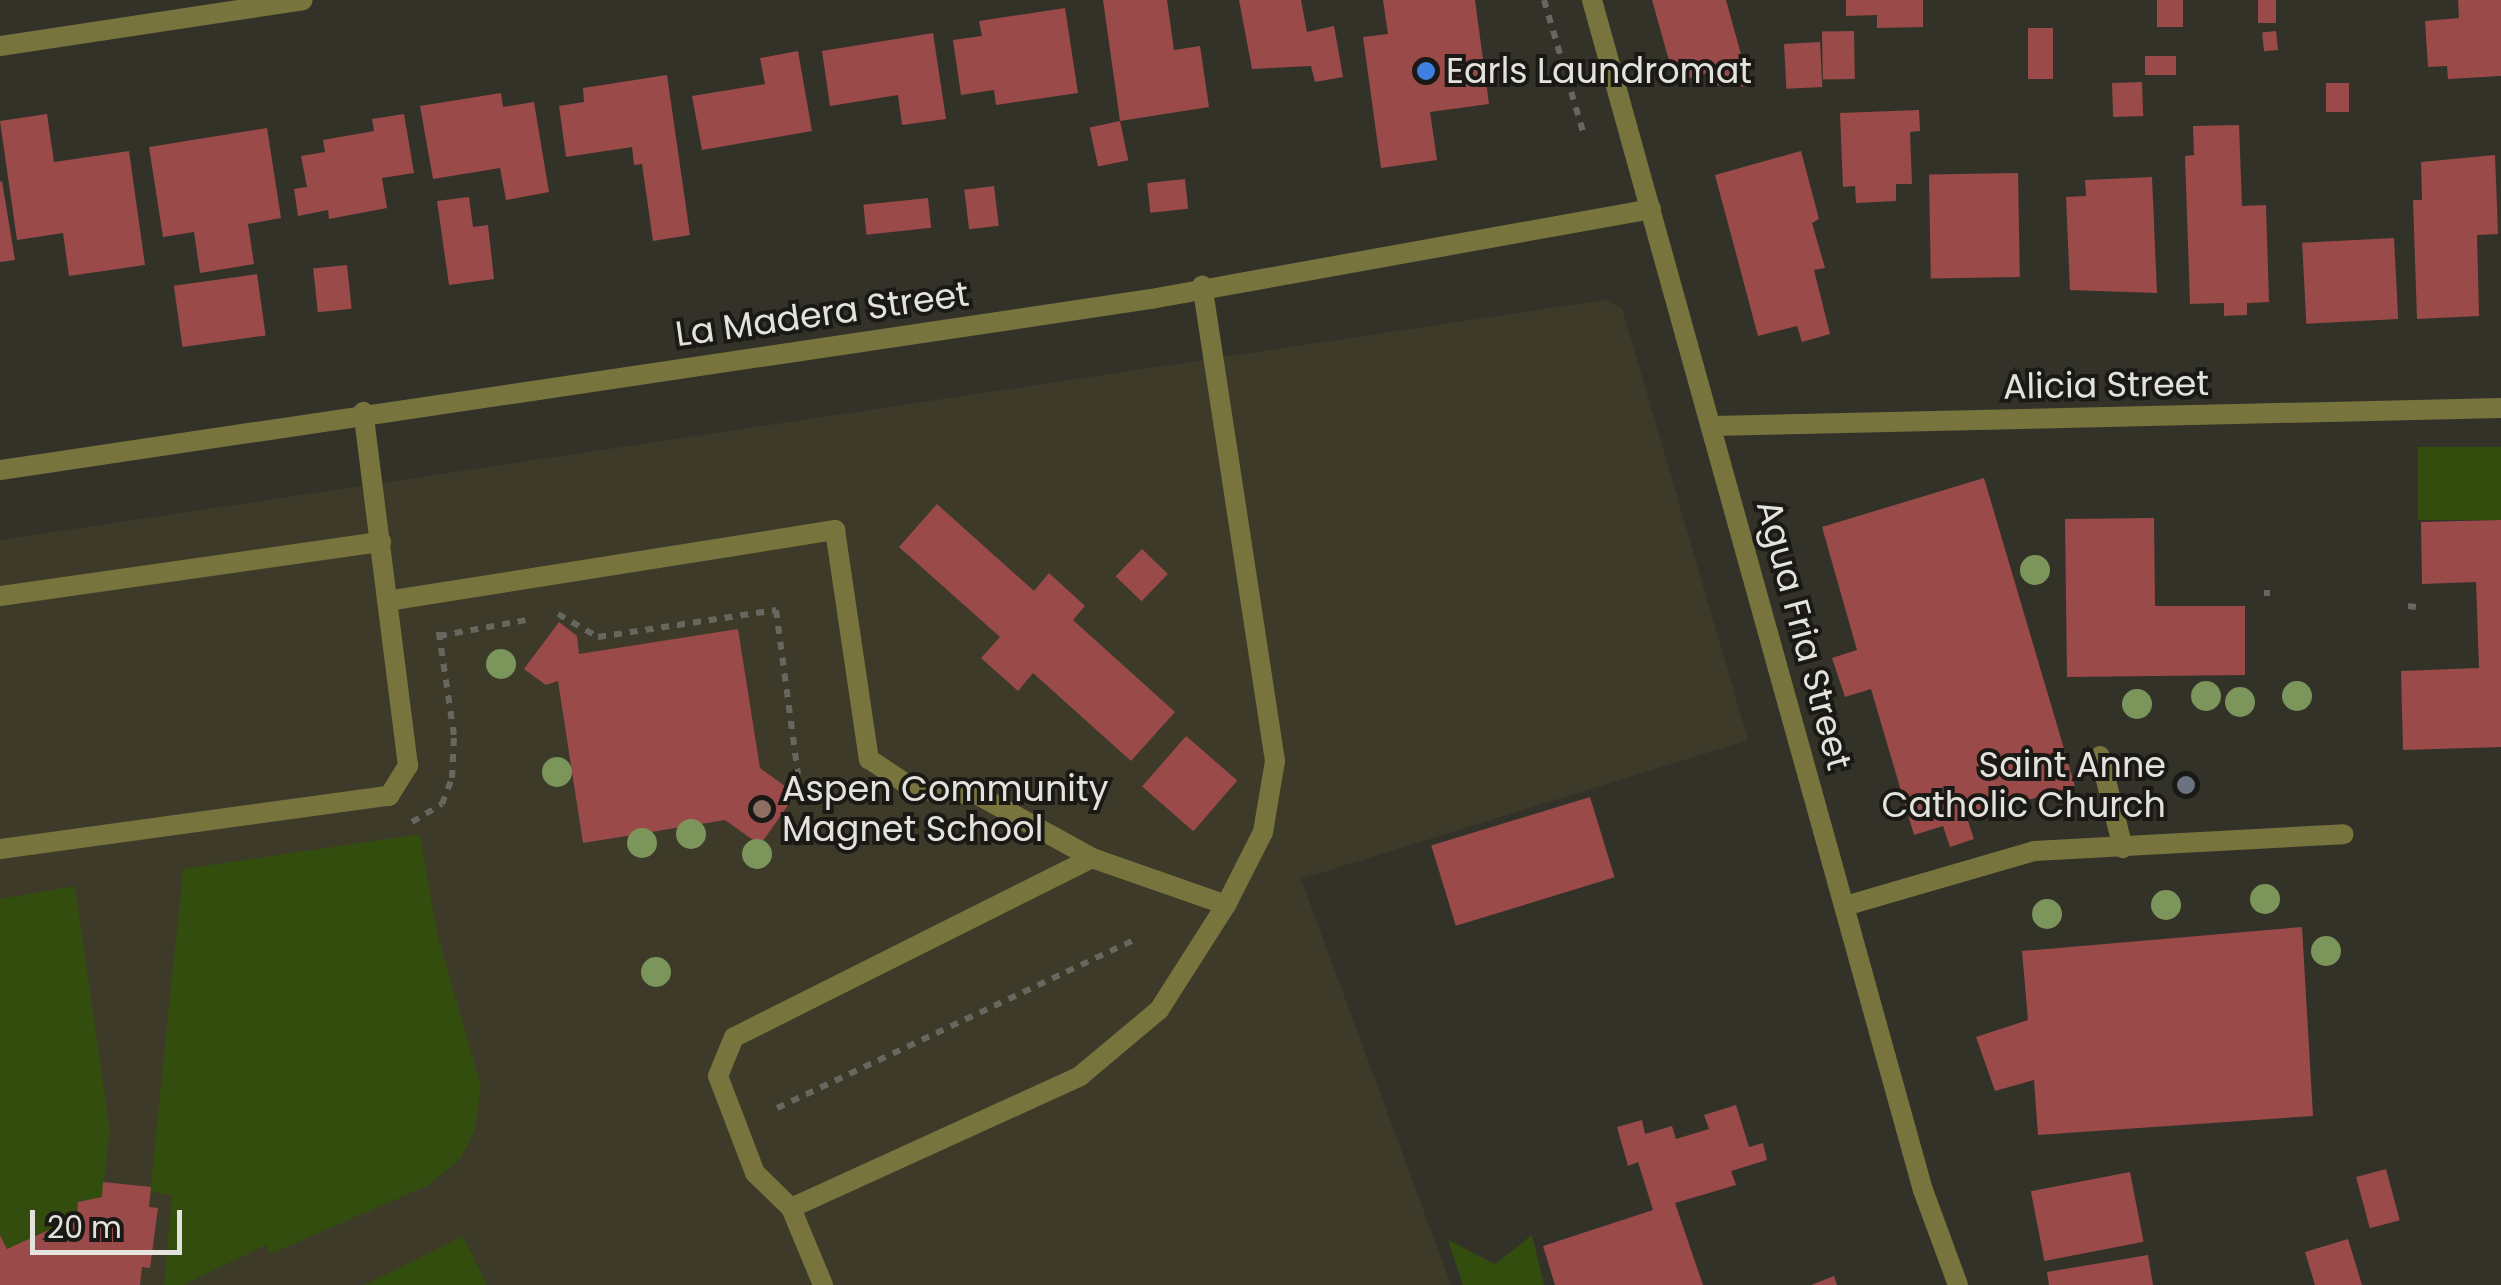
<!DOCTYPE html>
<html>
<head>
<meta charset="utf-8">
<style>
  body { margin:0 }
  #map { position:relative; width:2501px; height:1285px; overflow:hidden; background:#333229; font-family:Poppins,sans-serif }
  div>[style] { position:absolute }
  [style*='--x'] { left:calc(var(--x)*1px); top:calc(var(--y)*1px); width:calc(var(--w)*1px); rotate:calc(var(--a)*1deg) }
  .built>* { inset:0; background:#3d3a2a }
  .green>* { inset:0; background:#334d0f; transform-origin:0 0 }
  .building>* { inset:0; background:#9a4a49; transform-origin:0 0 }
  .path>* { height:6px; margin-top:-3px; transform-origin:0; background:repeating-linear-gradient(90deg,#68675f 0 8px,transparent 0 16px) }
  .service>* { height:20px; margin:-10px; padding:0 10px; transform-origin:10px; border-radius:10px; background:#78743e }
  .minor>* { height:20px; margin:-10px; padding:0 10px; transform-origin:10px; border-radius:10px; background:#78743e }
  .tertiary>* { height:20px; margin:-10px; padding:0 10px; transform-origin:10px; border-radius:10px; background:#78743e }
  .trees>* { width:30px; height:30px; margin:-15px; border-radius:50%; background:#7b955a }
  .dots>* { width:28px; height:28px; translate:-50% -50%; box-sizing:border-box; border:5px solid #1a1915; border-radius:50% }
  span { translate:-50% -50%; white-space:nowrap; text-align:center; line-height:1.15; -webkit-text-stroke:8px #1a1915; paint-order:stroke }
  .poi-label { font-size:35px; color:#e3e2dc }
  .left { translate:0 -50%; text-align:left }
  .right { translate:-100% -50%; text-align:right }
  .street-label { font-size:35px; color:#e3e2dc }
  .scale { position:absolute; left:30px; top:1210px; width:152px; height:45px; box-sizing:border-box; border:5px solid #e3e2dc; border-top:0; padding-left:12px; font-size:30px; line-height:35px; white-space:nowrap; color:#e3e2dc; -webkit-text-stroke:8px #1a1915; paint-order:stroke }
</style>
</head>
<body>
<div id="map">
  <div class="built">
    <div style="clip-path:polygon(1605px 300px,1622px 308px,1748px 740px,1301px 879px,1451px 1285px,0 1285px,0 540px)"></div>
  </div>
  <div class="green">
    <div style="left:2501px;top:447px;width:73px;height:83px;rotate:90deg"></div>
    <div style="clip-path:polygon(420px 834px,437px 933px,481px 1086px,475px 1130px,460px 1159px,427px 1186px,270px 1254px,266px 1245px,183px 1285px,164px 1285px,172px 1195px,150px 1192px,183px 869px)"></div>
    <div style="clip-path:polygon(75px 886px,110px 1130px,102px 1197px,79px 1202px,77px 1217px,7px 1249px,0 1235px,0 899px)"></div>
    <div style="clip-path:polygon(1532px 1235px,1544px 1285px,1463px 1285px,1448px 1240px,1495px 1264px)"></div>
    <div style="clip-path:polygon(463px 1236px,487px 1285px,364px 1285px)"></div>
  </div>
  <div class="building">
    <div style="clip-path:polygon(1103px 0,1167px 0,1174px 50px,1200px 46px,1209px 107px,1120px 121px)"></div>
    <div style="clip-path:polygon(1239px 0,1301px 0,1307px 32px,1334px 26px,1343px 77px,1315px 82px,1311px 66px,1252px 69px)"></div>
    <div style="clip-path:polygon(1383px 0,1475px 0,1489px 104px,1430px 112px,1437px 160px,1381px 168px,1363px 37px,1388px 34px)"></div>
    <div style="clip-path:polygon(1652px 0,1726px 0,1750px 87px,1711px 85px,1708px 73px,1675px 82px)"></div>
    <div style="clip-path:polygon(1846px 0,1923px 0,1923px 27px,1877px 28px,1877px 15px,1846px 16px)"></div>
    <div style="left:2157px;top:0;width:26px;height:27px"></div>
    <div style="left:2258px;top:0;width:18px;height:23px"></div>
    <div style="clip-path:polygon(2458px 0,2501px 0,2501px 76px,2448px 79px,2447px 66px,2428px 67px,2425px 21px,2459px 18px)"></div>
    <div style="clip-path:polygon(1065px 8px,1078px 93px,996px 105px,994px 90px,961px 95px,953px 40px,982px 36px,979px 21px)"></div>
    <div style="left:2028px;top:28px;width:25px;height:51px"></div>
    <div style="left:1854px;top:31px;width:48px;height:32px;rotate:89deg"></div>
    <div style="left:2276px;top:31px;width:19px;height:14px;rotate:84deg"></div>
    <div style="clip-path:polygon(933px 33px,946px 119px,902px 125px,898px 95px,830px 106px,822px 51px)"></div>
    <div style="left:1820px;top:42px;width:45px;height:36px;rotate:87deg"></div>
    <div style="clip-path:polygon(798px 51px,812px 131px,702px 150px,692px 96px,765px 84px,760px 58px)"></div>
    <div style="left:2145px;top:56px;width:31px;height:19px"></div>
    <div style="clip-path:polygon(667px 75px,690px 235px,653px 241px,642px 164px,634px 165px,632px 147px,566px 157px,559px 106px,584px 102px,583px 88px)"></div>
    <div style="left:2142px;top:82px;width:34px;height:30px;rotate:88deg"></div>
    <div style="left:2326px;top:83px;width:23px;height:29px"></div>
    <div style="clip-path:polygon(501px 93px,503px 107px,534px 102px,549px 192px,506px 200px,500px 168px,433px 179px,420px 106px)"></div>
    <div style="clip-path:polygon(1919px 110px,1920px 131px,1910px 132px,1912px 184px,1896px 184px,1896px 201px,1856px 203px,1855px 186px,1843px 187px,1840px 113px)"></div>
    <div style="clip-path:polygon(47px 114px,54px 162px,129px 151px,145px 265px,69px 276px,63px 233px,17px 240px,0 121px)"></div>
    <div style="clip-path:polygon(404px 114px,414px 173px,382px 178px,387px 208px,329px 219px,328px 210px,298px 216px,294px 189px,307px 187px,301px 156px,325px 152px,323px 140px,374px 131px,372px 119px)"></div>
    <div style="left:1120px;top:121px;width:40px;height:31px;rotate:78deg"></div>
    <div style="clip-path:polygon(2239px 125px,2242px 206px,2266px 205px,2269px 302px,2247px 303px,2247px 315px,2224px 316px,2224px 303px,2190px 304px,2185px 156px,2194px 155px,2193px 126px)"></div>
    <div style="clip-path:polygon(267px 128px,281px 218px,248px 224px,254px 264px,200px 273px,194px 232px,163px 237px,149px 147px)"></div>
    <div style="clip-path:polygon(1801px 151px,1819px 219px,1812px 223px,1825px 268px,1814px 270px,1830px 334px,1802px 342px,1797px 326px,1758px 336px,1715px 175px)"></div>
    <div style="clip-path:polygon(2495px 155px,2498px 234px,2477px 235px,2479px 316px,2417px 319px,2413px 200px,2422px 200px,2421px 162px)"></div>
    <div style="left:2018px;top:173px;width:104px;height:89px;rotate:89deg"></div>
    <div style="clip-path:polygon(2152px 177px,2157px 293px,2070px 290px,2066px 197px,2086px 196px,2085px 180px)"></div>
    <div style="left:1185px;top:179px;width:30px;height:38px;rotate:84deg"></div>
    <div style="clip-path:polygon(2px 181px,15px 260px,0 262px,0 182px)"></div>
    <div style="left:994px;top:186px;width:40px;height:30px;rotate:83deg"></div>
    <div style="clip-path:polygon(469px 197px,473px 227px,488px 225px,494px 279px,449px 285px,437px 201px)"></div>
    <div style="left:928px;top:198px;width:30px;height:65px;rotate:84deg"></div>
    <div style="left:2394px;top:238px;width:81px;height:92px;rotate:87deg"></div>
    <div style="left:347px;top:265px;width:44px;height:34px;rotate:84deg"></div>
    <div style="left:257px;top:274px;width:62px;height:84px;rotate:82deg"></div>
    <div style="clip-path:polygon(1984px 478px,2075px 786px,1967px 818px,1974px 839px,1950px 847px,1943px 826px,1914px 835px,1871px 689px,1845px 697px,1832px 658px,1857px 650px,1822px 527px)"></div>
    <div style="clip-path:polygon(937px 504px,1034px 591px,1049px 573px,1085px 606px,1073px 620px,1175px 712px,1131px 761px,1033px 673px,1018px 691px,981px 658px,1000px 637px,899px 547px)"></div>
    <div style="clip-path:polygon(2154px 518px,2155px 606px,2245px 606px,2245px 675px,2067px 677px,2065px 519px)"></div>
    <div style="clip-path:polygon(2501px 520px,2501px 747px,2403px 750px,2401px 671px,2479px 668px,2476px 582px,2422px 584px,2421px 522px)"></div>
    <div style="left:1142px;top:549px;width:36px;height:38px;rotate:44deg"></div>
    <div style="clip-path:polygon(559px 622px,577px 636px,579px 654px,738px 629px,760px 768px,796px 794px,760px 845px,725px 820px,583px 843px,558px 681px,546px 685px,524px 669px)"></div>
    <div style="left:1186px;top:736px;width:68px;height:67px;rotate:41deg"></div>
    <div style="left:1590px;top:797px;width:84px;height:166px;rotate:73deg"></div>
    <div style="clip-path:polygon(2302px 927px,2313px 1116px,2038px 1135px,2034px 1080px,1995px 1091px,1976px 1037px,2028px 1020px,2022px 951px)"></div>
    <div style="clip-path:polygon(1736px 1105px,1749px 1147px,1763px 1143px,1767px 1160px,1731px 1171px,1736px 1185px,1675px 1203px,1703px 1285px,1555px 1285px,1543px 1246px,1653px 1210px,1638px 1162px,1628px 1166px,1617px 1127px,1642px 1120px,1645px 1134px,1672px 1126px,1676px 1139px,1709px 1129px,1704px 1115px)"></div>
    <div style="left:2386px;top:1169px;width:53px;height:31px;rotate:75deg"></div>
    <div style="left:2130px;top:1172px;width:71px;height:101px;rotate:79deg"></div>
    <div style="clip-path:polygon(103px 1182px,151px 1187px,149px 1207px,158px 1208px,150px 1268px,142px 1267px,140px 1285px,0 1285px,0 1235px,7px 1249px,77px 1217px,78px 1202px,102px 1197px)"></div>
    <div style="clip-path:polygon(2348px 1239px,2362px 1285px,2315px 1285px,2305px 1252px)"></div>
    <div style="clip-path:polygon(2148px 1255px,2153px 1285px,2049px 1285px,2047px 1272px)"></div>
    <div style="clip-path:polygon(1834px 1276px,1837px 1285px,1811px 1285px)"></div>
  </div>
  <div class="path">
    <div style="--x:1544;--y:0;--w:138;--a:73.5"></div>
    <div style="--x:2264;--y:593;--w:6;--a:0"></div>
    <div style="--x:2408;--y:606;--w:8;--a:7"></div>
    <div style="--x:558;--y:614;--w:46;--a:29.9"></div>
    <div style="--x:598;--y:637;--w:180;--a:-8.6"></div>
    <div style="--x:776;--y:610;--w:166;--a:82.4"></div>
    <div style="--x:439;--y:636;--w:88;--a:-10.4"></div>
    <div style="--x:412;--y:822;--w:35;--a:-31"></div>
    <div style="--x:442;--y:804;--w:28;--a:-69"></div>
    <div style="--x:452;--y:778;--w:43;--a:-87.3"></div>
    <div style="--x:454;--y:735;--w:110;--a:-98.4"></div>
    <div style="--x:777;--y:1108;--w:399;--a:-25.2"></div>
  </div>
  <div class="service">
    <div style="--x:0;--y:596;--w:385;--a:-8.1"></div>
    <div style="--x:387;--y:601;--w:454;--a:-9"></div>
    <div style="--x:835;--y:530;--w:232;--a:81.6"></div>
    <div style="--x:869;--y:759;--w:54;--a:33.7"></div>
    <div style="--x:914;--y:789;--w:64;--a:5.4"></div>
    <div style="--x:978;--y:795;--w:130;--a:28.9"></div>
    <div style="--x:1092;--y:858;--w:142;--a:19.3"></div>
    <div style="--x:2100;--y:756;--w:95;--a:76"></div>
    <div style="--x:0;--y:849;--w:393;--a:-7.8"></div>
    <div style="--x:389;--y:796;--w:36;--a:-58"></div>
    <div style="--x:408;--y:766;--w:357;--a:-97.2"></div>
    <div style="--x:1092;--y:858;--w:400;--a:153.4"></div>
    <div style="--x:734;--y:1037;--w:42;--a:112.3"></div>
    <div style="--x:718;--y:1076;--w:104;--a:69.1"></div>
    <div style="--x:755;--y:1173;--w:50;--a:44.2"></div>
    <div style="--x:791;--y:1208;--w:318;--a:-24.5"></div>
    <div style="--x:1080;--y:1076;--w:103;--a:-39.9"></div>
    <div style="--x:1159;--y:1010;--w:125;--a:-57.5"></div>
    <div style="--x:1226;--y:905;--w:82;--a:-63.1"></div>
    <div style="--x:1263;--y:832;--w:72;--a:-80.4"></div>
    <div style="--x:1275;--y:761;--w:481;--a:-98.7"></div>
    <div style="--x:1845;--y:906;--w:197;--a:-16.2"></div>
    <div style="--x:2034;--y:851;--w:310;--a:-3.1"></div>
    <div style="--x:791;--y:1208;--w:83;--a:67.4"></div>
  </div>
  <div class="minor">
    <div style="--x:0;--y:46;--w:306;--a:-8.6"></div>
    <div style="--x:1713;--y:426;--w:788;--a:-1.31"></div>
    <div style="--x:0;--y:470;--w:1164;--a:-8.45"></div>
    <div style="--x:1151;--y:299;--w:508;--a:-10.2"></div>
  </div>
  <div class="tertiary">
    <div style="--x:1592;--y:0;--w:1235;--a:74.46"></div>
    <div style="--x:1923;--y:1190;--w:101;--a:69.8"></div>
  </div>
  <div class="trees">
    <div style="left:2035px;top:570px"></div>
    <div style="left:501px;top:664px"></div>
    <div style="left:2206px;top:696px"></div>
    <div style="left:2297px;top:696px"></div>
    <div style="left:2240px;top:702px"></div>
    <div style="left:2137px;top:704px"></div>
    <div style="left:557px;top:772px"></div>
    <div style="left:691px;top:834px"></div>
    <div style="left:642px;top:843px"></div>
    <div style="left:757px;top:854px"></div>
    <div style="left:2265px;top:899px"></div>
    <div style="left:2166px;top:905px"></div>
    <div style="left:2047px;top:914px"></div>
    <div style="left:2326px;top:951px"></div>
    <div style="left:656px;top:972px"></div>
  </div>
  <div class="dots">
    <div style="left:1426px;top:71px;background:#3f7fe0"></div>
    <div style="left:2186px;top:785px;background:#6b7280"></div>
    <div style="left:762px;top:809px;background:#8d6e63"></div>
  </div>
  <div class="poi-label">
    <span class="left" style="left:1446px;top:71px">Earls Laundromat</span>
    <span class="right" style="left:2166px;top:785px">Saint Anne<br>Catholic Church</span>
    <span class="left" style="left:782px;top:809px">Aspen Community<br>Magnet School</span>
  </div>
  <div class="street-label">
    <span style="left:822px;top:314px;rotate:-8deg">La Madera Street</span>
    <span style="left:2106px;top:385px;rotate:-1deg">Alicia Street</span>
    <span style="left:1804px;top:635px;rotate:75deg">Agua Fria Street</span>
  </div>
  <div class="scale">20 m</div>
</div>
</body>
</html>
